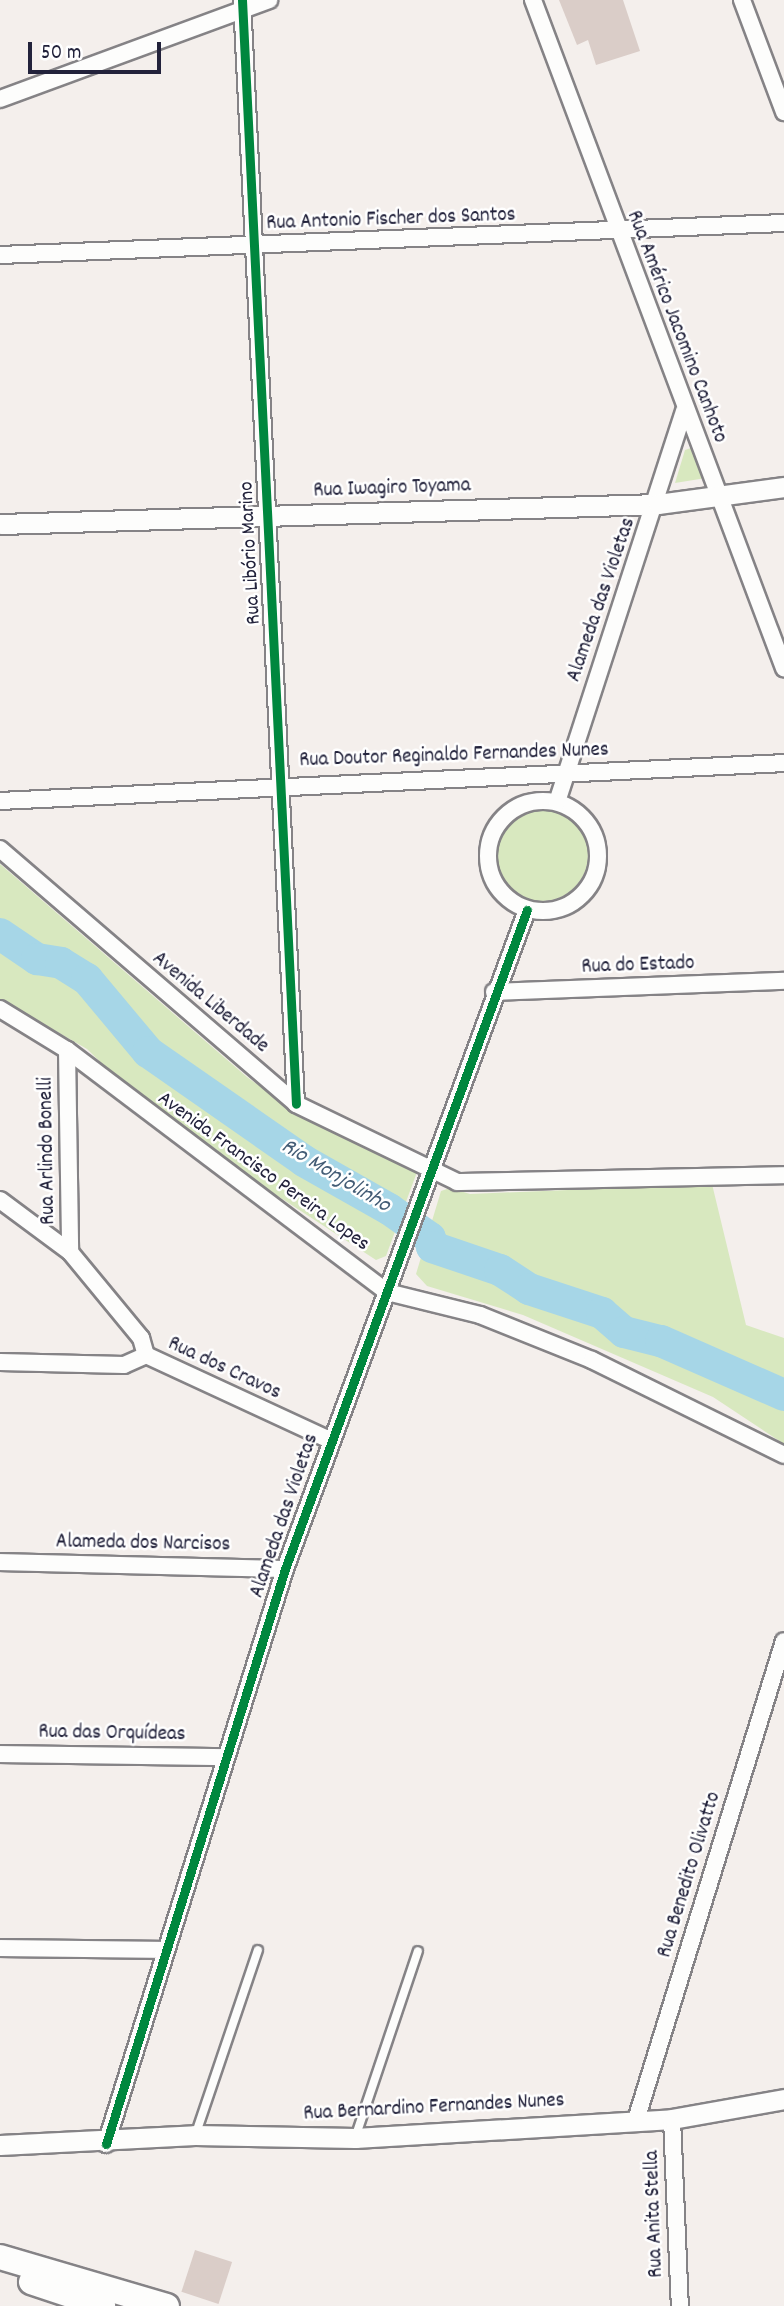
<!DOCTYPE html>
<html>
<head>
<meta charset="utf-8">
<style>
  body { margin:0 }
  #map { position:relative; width:784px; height:2306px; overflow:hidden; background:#f4efec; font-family:Dekko,sans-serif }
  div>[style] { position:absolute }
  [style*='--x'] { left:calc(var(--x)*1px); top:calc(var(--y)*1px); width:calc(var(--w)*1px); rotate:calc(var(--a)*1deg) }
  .green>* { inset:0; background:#d8e8bf }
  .round { border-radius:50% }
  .river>* { height:32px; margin:-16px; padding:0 16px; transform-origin:16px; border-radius:16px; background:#a6d6e7 }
  .building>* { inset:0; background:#dacdc8; transform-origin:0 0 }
  .roads { filter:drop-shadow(2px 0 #858386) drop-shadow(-2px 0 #858386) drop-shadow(0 2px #858386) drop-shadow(0 -2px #858386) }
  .service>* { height:8px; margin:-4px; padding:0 4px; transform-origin:4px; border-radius:4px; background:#fdfdfc }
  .minor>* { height:16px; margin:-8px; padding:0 8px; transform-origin:8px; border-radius:8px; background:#fdfdfc }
  .minor>.ring { margin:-8px; padding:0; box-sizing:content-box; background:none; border:16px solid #fdfdfc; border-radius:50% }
  .tertiary>* { height:19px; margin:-9.5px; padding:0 9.5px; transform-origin:9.5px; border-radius:9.5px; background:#fdfdfc }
  .primary>* { height:24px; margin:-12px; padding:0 12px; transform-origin:12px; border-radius:12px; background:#fdfdfc }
  .cycleway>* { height:9px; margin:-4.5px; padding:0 4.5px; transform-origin:4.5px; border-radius:4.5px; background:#00873e }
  span { translate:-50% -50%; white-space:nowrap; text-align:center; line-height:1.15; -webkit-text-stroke:5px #fff; paint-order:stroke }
  .street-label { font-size:21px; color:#22223b }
  .water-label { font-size:23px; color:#445d76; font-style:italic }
  .scale { position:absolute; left:28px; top:42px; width:133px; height:32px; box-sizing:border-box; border:4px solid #22223b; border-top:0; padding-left:9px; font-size:21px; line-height:24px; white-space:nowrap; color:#22223b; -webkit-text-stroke:5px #fff; paint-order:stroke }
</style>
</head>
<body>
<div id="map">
  <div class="green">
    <div style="clip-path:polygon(694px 447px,706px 478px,675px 483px,685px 450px)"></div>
    <div class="round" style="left:496px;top:809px;width:92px;height:92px"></div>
    <div style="clip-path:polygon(0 864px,247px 1077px,293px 1110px,417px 1172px,386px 1256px,376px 1260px,244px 1174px,135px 1096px,87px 1049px,0 999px)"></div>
    <div style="clip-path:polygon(712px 1184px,746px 1325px,784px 1338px,784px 1444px,713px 1397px,523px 1315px,427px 1286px,416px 1274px,441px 1191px,450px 1188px,470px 1194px)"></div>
  </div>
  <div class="river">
    <div style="--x:0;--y:934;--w:45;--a:34"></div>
    <div style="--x:37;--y:959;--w:24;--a:9"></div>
    <div style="--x:61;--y:963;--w:31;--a:32"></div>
    <div style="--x:87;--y:979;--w:95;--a:50.1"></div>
    <div style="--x:148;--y:1052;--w:190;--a:34.9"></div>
    <div style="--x:304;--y:1161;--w:98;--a:29.5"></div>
    <div style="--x:389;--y:1209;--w:50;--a:35.3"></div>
    <div style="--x:430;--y:1238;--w:9;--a:77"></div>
    <div style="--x:432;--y:1247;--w:72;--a:18.7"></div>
    <div style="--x:500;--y:1270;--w:35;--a:33"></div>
    <div style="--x:529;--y:1289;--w:77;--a:18.2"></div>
    <div style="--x:602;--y:1313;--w:29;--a:41"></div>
    <div style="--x:624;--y:1332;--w:38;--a:14"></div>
    <div style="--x:661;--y:1341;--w:134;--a:23.7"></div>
  </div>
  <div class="building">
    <div style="clip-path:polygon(559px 0,623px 0,640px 51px,596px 65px,588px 40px,577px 45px)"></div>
    <div style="left:195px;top:2250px;width:39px;height:44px;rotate:18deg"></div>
  </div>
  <div class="roads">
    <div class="service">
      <div style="--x:196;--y:2133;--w:193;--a:-71.3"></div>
      <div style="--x:355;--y:2138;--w:197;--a:-71.4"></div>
    </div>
    <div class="minor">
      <div style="--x:242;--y:0;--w:1105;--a:87.2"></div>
      <div style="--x:533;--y:0;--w:714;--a:69.41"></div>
      <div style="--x:742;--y:0;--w:120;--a:69.4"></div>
      <div style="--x:0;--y:99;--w:287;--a:-20.2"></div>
      <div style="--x:0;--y:255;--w:785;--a:-2.34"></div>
      <div class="ring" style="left:488px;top:801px;width:94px;height:94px"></div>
      <div style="--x:0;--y:801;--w:785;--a:-2.77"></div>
      <div style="--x:557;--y:802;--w:411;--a:-72"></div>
      <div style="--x:0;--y:849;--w:391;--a:40.7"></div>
      <div style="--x:296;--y:1104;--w:179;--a:25.8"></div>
      <div style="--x:457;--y:1182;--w:327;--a:-1.2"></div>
      <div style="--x:494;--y:992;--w:290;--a:-2.2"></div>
      <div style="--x:0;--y:1009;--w:79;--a:31.5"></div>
      <div style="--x:67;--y:1050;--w:401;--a:37.1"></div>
      <div style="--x:387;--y:1292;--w:96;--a:13.9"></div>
      <div style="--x:480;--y:1315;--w:121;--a:21.9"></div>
      <div style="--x:592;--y:1360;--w:214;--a:26.3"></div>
      <div style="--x:67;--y:1050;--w:202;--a:89.1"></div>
      <div style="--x:0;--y:1200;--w:87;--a:36.6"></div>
      <div style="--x:70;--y:1252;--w:112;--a:50.5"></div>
      <div style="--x:141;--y:1338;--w:18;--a:74"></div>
      <div style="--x:146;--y:1355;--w:203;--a:24.8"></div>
      <div style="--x:0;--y:1362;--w:124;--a:1.4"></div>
      <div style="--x:124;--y:1365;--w:24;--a:-24"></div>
      <div style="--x:0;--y:1562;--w:285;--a:1.4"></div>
      <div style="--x:0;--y:1754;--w:223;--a:0.8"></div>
      <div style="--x:0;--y:1948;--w:163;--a:0.7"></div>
      <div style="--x:672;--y:2119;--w:187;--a:87.6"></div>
      <div style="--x:636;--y:2120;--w:501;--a:-72.83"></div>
      <div style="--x:106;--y:2144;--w:602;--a:-72.71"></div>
      <div style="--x:285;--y:1569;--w:702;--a:-69.84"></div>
    </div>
    <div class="tertiary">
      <div style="--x:0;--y:524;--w:658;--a:-1.74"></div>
      <div style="--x:658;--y:504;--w:127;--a:-7.7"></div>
      <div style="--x:0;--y:2145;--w:195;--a:-2.9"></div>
      <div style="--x:195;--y:2135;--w:160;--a:1.1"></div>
      <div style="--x:355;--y:2138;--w:318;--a:-3.4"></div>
      <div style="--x:672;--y:2119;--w:114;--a:-10.1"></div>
    </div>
    <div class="primary">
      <div style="--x:0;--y:2257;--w:174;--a:16.4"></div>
      <div style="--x:31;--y:2282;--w:76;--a:18.4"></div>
    </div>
  </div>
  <div class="cycleway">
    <div style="--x:242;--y:0;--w:1105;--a:87.2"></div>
    <div style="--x:106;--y:2144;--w:602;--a:-72.71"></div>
    <div style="--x:285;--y:1569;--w:702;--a:-69.84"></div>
  </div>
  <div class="street-label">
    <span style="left:391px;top:220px;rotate:-2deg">Rua Antonio Fischer dos Santos</span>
    <span style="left:676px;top:327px;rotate:69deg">Rua Américo Jacomino Canhoto</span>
    <span style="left:392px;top:489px;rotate:-2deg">Rua Iwagiro Toyama</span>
    <span style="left:251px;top:553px;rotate:-93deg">Rua Libório Marino</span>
    <span style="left:602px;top:600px;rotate:-71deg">Alameda das Violetas</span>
    <span style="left:454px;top:756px;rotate:-2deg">Rua Doutor Reginaldo Fernandes Nunes</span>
    <span style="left:638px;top:966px;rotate:-2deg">Rua do Estado</span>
    <span style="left:210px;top:1003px;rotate:40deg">Avenida Liberdade</span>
    <span style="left:48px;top:1151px;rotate:-91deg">Rua Arlindo Bonelli</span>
    <span style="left:263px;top:1172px;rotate:36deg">Avenida Francisco Pereira Lopes</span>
    <span style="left:224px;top:1369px;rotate:25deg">Rua dos Cravos</span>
    <span style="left:285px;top:1516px;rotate:-71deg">Alameda das Violetas</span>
    <span style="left:143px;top:1544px;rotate:1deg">Alameda dos Narcisos</span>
    <span style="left:112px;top:1734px;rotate:1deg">Rua das Orquídeas</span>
    <span style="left:690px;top:1875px;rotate:-73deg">Rua Benedito Olivatto</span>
    <span style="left:434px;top:2108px;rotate:-3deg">Rua Bernardino Fernandes Nunes</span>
    <span style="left:655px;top:2214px;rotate:-92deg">Rua Anita Stella</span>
  </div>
  <div class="water-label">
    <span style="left:335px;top:1177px;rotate:31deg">Rio Monjolinho</span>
  </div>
  <div class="scale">50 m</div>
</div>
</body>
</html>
